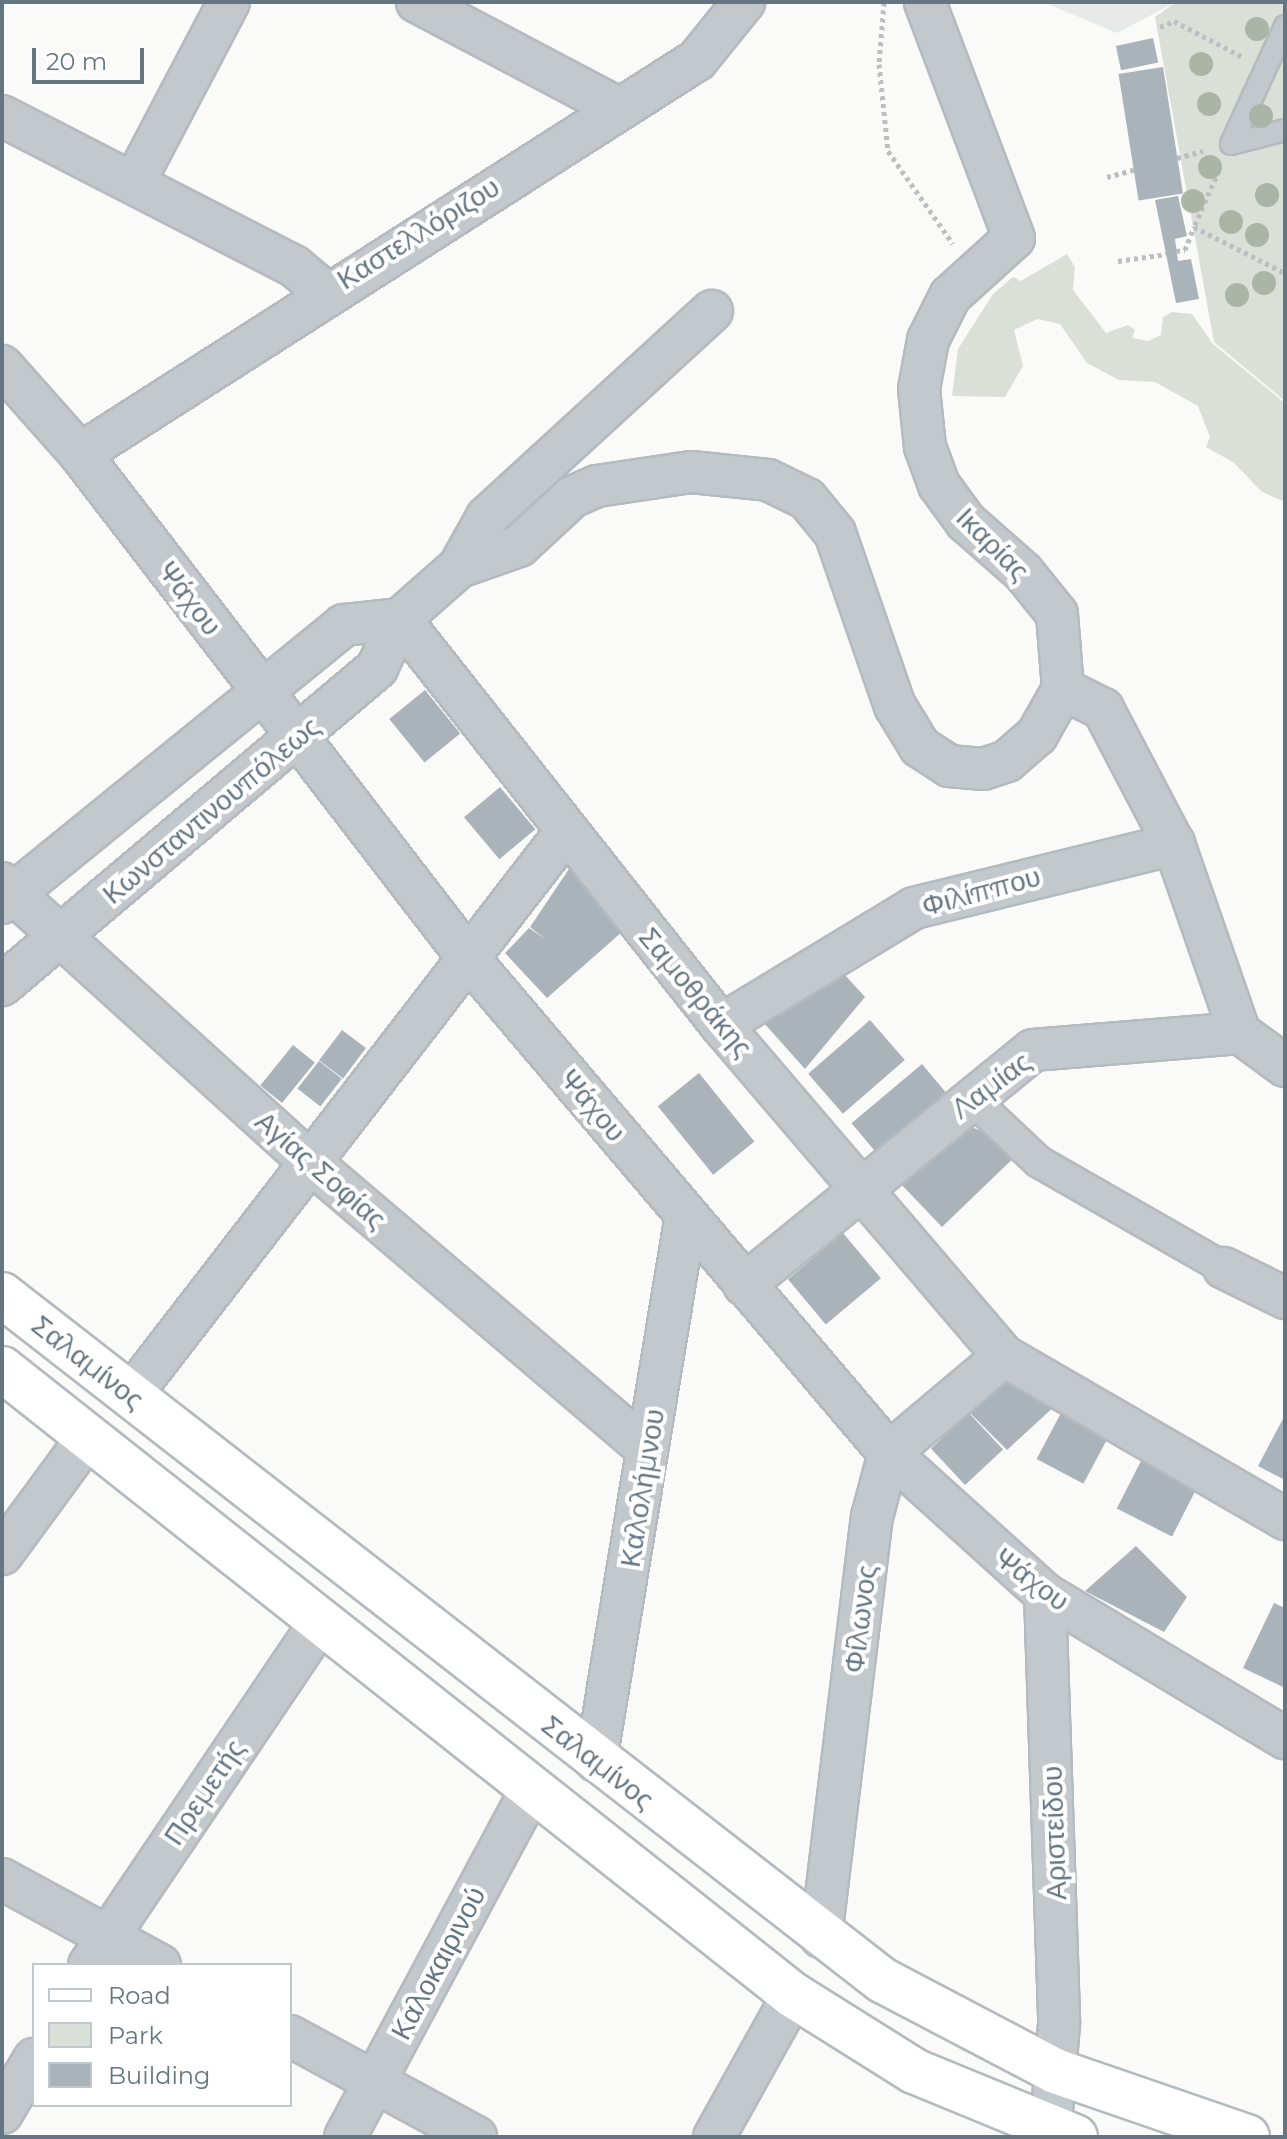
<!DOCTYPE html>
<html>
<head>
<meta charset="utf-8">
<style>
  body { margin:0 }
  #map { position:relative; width:1287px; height:2139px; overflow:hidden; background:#fafaf8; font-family:Montserrat,sans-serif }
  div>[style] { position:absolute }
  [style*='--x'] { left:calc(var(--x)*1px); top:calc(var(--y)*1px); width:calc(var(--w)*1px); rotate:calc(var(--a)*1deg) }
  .built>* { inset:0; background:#e8e9e9 }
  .green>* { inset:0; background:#dadfd7 }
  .building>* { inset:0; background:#aab3b9; transform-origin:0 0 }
  .path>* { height:5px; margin-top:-2.5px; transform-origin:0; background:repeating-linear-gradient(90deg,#bbbfc2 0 4px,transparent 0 8px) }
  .roads { filter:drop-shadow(2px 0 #b5babe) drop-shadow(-2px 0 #b5babe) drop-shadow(0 2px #b5babe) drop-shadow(0 -2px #b5babe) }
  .service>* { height:20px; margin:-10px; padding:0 10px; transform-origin:10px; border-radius:10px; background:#c3c8cc }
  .pedestrian>* { height:30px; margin:-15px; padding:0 15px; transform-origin:15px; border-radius:15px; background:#c3c8cc }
  .minor>* { height:40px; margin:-20px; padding:0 20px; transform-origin:20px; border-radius:20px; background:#c3c8cc }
  .primary>* { height:44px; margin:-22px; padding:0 22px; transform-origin:22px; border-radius:22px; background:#fff }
  .trees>* { width:24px; height:24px; margin:-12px; border-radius:50%; background:#aab4a7 }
  span { translate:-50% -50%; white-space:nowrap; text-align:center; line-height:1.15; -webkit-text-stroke:8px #fff; paint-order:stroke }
  .street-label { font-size:28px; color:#657683 }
  .frame { position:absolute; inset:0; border:4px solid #657683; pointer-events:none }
  .legend { position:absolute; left:32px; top:1963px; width:260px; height:144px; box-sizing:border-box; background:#fff; border:2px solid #c1c8cd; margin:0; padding:10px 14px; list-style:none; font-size:24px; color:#657683 }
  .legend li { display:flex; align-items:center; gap:16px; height:40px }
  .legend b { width:40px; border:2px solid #c1c8cd }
  .scale { position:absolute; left:32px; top:48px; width:112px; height:36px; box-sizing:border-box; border:4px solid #657683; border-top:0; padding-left:10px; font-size:24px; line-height:28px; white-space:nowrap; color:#657683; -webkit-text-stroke:6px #fff; paint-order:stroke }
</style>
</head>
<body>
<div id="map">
  <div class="built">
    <div style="clip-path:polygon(1043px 2px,1176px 2px,1117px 33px)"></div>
  </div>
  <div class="green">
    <div style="clip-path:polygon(1176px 2px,1285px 2px,1285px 401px,1214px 342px,1155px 17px)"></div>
    <div style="clip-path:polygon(1067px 254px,1075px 267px,1073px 290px,1106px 333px,1128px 325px,1135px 330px,1132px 338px,1148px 341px,1161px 335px,1163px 317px,1172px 312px,1192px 314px,1213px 344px,1285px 403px,1285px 502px,1262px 492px,1233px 462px,1206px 447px,1210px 437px,1198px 406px,1155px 382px,1119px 380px,1087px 363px,1060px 324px,1037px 319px,1014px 330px,1023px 366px,1005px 397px,952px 396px,958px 349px,993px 294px,1013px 277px,1021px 281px)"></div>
  </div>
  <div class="building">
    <div style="left:1153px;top:38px;width:25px;height:38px;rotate:78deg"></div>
    <div style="left:1163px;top:67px;width:128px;height:45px;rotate:81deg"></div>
    <div style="clip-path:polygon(1178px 196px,1187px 236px,1175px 239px,1178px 261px,1191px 259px,1199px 299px,1176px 303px,1155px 200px)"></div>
    <div style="left:425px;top:690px;width:56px;height:46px;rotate:51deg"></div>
    <div style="left:500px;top:787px;width:55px;height:47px;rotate:50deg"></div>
    <div style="clip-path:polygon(569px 869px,623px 931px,547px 998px,505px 953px,529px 928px,545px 939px,530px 927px)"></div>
    <div style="clip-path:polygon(844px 974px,865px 997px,805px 1069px,763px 1022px)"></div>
    <div style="left:870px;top:1020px;width:53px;height:82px;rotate:49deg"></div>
    <div style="left:342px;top:1030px;width:30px;height:38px;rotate:37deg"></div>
    <div style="left:293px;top:1045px;width:28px;height:52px;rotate:39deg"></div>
    <div style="left:319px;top:1061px;width:29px;height:35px;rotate:38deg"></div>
    <div style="left:922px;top:1064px;width:48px;height:92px;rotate:50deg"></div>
    <div style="left:699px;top:1073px;width:88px;height:53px;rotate:51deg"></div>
    <div style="clip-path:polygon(961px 1122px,1022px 1150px,942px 1227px,898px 1181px)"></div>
    <div style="left:843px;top:1233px;width:59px;height:72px;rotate:50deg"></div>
    <div style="clip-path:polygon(1008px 1373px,1058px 1403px,1007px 1450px,969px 1412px)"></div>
    <div style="left:969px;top:1413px;width:50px;height:52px;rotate:47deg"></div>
    <div style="left:1061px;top:1413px;width:53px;height:52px;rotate:28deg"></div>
    <div style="clip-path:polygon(1285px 1415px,1285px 1480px,1258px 1466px)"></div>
    <div style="left:1144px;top:1455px;width:62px;height:60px;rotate:27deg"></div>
    <div style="clip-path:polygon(1136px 1546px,1187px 1597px,1164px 1632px,1085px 1591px)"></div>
    <div style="clip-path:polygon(1274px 1603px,1285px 1608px,1285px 1688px,1243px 1668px)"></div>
  </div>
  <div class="path">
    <div style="--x:884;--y:2;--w:62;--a:94.6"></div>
    <div style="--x:879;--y:64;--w:87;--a:84.1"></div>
    <div style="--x:888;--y:151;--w:113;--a:55"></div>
    <div style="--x:1160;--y:27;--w:15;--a:-23"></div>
    <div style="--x:1174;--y:21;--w:76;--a:27.6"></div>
    <div style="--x:1177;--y:158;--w:27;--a:-15"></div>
    <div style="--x:1219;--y:170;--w:62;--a:113.7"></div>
    <div style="--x:1194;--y:227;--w:102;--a:26.8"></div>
    <div style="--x:1107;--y:177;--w:28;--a:-15"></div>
    <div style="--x:1176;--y:251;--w:9;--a:-6"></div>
    <div style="--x:1185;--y:250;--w:25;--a:-69"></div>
    <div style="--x:1118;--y:261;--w:49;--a:-8.3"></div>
  </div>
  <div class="roads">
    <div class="service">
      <div style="--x:1231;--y:144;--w:130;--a:-65.4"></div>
      <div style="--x:1231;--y:144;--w:56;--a:-14.5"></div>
    </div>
    <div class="pedestrian">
      <div style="--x:971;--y:1098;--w:93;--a:43.3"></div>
      <div style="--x:1039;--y:1162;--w:213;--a:29.8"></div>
    </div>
    <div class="minor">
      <div style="--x:417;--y:2;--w:225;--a:27.8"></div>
      <div style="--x:2;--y:116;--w:328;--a:27.2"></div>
      <div style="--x:294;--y:266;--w:40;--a:40"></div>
      <div style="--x:135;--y:181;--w:202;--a:-62.3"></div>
      <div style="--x:2;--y:366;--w:118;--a:48.4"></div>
      <div style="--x:80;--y:454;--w:637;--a:52.39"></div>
      <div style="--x:469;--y:959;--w:648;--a:49.63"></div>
      <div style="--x:889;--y:1453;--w:210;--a:42.1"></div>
      <div style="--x:1045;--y:1594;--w:280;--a:31"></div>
      <div style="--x:80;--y:454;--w:732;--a:-32.56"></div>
      <div style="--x:697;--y:60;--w:75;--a:-51"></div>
      <div style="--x:459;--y:567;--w:64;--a:-19.3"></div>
      <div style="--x:519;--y:546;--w:72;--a:-42.8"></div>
      <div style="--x:572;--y:497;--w:27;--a:-24"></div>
      <div style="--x:597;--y:486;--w:95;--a:-8.5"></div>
      <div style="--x:691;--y:472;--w:77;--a:5.9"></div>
      <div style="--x:768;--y:480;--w:43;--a:26"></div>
      <div style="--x:807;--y:499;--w:44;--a:50.5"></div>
      <div style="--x:835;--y:533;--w:183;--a:70.9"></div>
      <div style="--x:895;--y:706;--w:48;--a:58.6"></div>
      <div style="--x:920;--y:747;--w:35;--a:33"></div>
      <div style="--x:949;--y:766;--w:34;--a:5"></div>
      <div style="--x:983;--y:769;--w:25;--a:-18"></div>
      <div style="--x:1007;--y:761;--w:40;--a:-41"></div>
      <div style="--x:1037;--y:735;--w:53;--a:-60.5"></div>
      <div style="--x:1063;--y:689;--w:75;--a:-94.6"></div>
      <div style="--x:1057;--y:614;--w:54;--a:-129"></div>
      <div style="--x:1023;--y:572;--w:76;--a:-138.7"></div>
      <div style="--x:966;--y:522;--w:46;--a:-126.1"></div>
      <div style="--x:939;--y:485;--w:40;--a:-110.2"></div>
      <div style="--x:925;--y:447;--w:58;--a:-95.9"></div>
      <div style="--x:919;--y:389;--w:50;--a:-79.6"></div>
      <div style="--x:928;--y:340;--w:49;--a:-63.4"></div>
      <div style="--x:950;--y:296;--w:86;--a:-42.2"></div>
      <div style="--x:1014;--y:238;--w:252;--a:-110.7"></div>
      <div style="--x:400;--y:619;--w:518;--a:51.67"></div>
      <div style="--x:721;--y:1025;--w:435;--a:49.5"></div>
      <div style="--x:1004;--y:1356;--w:325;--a:30.1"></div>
      <div style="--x:1063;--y:689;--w:45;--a:26.6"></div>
      <div style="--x:1103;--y:709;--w:153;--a:62.3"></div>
      <div style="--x:1174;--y:844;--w:200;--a:70.8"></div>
      <div style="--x:2;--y:883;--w:417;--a:42.2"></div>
      <div style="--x:311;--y:1163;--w:441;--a:40.4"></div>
      <div style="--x:2;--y:903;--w:441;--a:-39.1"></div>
      <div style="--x:344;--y:625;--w:56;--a:-6.1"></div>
      <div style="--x:2;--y:985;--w:491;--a:-40.2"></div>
      <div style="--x:377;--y:668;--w:54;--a:-64.9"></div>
      <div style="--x:400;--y:619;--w:79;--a:-41.4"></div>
      <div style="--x:459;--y:567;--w:57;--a:-60.8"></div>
      <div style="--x:487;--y:517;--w:305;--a:-42.5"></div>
      <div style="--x:721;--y:1025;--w:226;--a:-31.2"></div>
      <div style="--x:914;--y:908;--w:268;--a:-13.8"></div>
      <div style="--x:1224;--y:1268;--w:68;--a:26.2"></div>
      <div style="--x:744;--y:1285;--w:372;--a:-39.1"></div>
      <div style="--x:1033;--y:1050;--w:208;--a:-4.7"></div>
      <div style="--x:1240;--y:1033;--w:56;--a:36.3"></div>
      <div style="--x:130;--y:1396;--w:711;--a:-52.31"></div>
      <div style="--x:2;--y:1554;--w:145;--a:-53.7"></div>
      <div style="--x:1045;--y:1594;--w:430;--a:88.1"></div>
      <div style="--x:1059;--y:2024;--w:113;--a:94.6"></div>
      <div style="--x:596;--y:1761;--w:553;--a:-80.64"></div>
      <div style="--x:2;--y:1879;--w:180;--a:28.6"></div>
      <div style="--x:821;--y:1937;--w:423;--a:-83.1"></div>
      <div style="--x:872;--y:1517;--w:66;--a:-75.1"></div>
      <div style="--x:889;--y:1453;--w:150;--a:-40.1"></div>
      <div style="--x:89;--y:1965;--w:415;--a:-56"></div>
      <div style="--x:290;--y:2036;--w:212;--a:28.5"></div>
      <div style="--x:2;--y:2113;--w:63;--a:-59.3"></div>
      <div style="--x:345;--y:2137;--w:396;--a:-61.8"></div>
      <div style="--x:714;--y:2137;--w:162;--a:-60.9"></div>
    </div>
    <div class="primary">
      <div style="--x:2;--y:1295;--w:1115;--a:37.9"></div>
      <div style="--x:882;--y:1980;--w:195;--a:27.7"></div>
      <div style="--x:1055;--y:2071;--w:203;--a:19"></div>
      <div style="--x:2;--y:1369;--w:1009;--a:38.36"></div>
      <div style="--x:793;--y:1995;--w:143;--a:32.1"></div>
      <div style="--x:914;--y:2071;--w:174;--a:22.3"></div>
    </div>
  </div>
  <div class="trees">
    <div style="left:1257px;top:29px"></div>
    <div style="left:1201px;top:64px"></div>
    <div style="left:1209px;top:104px"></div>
    <div style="left:1261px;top:116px"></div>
    <div style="left:1210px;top:167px"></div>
    <div style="left:1267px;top:195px"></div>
    <div style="left:1193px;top:201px"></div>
    <div style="left:1231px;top:222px"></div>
    <div style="left:1257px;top:235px"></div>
    <div style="left:1264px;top:283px"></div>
    <div style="left:1237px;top:295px"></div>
  </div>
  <div class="street-label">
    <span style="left:418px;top:233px;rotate:-32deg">Καστελλόριζου</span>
    <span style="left:993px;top:544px;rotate:45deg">Ικαρίας</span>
    <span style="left:190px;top:598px;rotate:53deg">Ψάχου</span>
    <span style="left:211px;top:810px;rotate:-40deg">Κωνσταντινουπόλεως</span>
    <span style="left:981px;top:891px;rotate:-15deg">Φιλίππου</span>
    <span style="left:696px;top:992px;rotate:50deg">Σαμοθράκης</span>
    <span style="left:991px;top:1085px;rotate:-37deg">Λαμίας</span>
    <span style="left:593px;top:1105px;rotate:50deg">Ψάχου</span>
    <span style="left:321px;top:1170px;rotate:41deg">Αγίας Σοφίας</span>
    <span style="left:88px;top:1362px;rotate:38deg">Σαλαμίνος</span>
    <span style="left:642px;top:1488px;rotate:-81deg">Καλολήμνου</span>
    <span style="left:1032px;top:1579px;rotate:37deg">Ψάχου</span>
    <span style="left:860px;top:1619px;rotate:-83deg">Φίλωνος</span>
    <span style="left:598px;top:1762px;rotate:38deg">Σαλαμίνος</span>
    <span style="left:204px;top:1792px;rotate:-56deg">Πρεμετής</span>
    <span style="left:1054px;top:1833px;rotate:-92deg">Αριστείδου</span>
    <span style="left:438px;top:1963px;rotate:-62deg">Καλοκαιρινού</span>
  </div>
  <div class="frame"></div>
  <ul class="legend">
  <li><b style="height:10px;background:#fff"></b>Road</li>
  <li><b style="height:22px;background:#dadfd7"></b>Park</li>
  <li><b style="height:22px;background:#aab3b9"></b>Building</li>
  </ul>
  <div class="scale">20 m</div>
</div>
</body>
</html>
